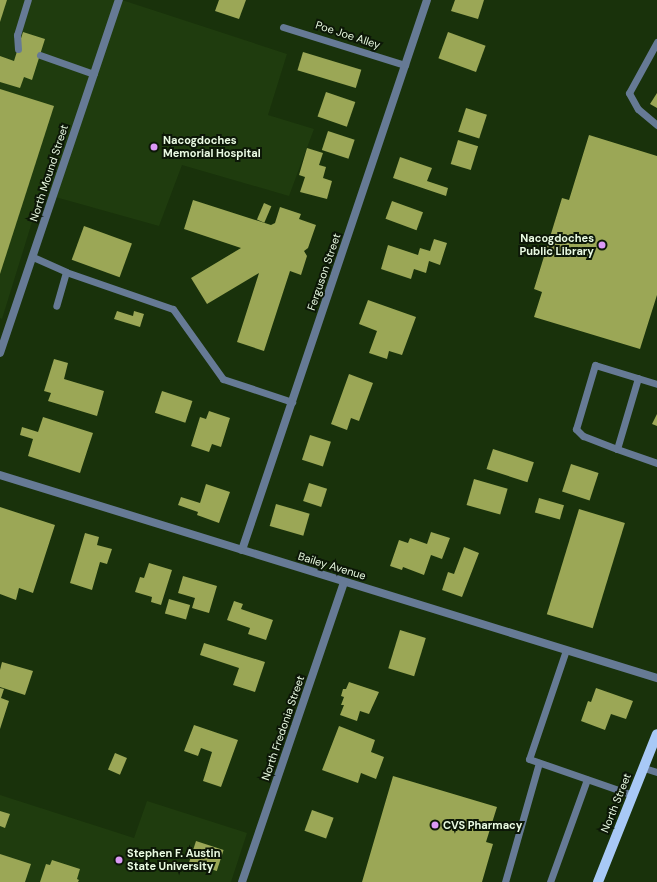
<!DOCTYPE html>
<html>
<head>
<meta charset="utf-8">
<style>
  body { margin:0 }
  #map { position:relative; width:657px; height:882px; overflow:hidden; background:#19320b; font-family:"DM Sans",sans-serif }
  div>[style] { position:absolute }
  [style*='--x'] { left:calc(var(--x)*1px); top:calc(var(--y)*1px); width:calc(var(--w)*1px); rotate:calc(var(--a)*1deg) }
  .built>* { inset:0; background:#1f3c0e }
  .building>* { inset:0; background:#9ba756; transform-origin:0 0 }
  .service>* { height:7px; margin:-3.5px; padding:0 3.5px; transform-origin:3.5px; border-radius:3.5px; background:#667a95 }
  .minor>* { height:8px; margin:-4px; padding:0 4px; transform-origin:4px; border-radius:4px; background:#667a95 }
  .primary>* { height:10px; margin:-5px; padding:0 5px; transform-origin:5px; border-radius:5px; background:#a8c9f6 }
  .dots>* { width:11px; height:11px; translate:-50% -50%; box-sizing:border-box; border:2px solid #0c1707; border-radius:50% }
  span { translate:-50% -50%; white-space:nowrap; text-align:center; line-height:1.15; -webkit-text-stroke:4px #0c1707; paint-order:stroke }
  .street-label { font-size:11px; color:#eafbe3 }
  .poi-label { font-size:11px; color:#eafbe3; font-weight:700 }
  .left { translate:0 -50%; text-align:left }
  .right { translate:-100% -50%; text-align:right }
</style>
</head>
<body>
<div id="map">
  <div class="built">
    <div style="clip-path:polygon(0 0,122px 0,287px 54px,268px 115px,314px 129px,289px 196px,182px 165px,159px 226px,41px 193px,2px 319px,0 318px)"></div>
    <div style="clip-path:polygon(0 795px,134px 838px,147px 801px,247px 833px,231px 882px,0 882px)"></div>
  </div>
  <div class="building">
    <div style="clip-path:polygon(0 0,7px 0,0 22px)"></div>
    <div style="clip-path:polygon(219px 0,246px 0,239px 19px,215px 11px)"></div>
    <div style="clip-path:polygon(455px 0,484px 0,478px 19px,451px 11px)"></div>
    <div style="clip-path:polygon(23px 32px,45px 39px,32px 80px,24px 77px,20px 88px,0 82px,0 56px,14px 61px)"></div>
    <div style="left:448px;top:32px;width:40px;height:28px;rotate:20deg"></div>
    <div style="left:303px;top:52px;width:61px;height:19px;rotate:17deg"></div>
    <div style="clip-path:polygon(0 89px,54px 106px,0 274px)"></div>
    <div style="left:326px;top:92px;width:31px;height:26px;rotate:19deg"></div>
    <div style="clip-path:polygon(657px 93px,657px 108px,650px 104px)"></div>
    <div style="left:466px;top:108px;width:22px;height:25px;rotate:18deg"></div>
    <div style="left:328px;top:131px;width:28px;height:20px;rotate:18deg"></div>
    <div style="clip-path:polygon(589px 135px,657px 156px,657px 295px,640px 349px,534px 317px,542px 292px,534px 289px,562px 198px,569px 200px)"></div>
    <div style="left:458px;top:140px;width:21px;height:25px;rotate:17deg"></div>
    <div style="clip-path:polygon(307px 148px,323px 153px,319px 165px,326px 167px,323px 178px,332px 181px,327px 199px,300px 192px,305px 177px,299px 175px)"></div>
    <div style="clip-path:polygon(400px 157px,432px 168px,427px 181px,448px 188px,446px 196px,393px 178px)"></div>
    <div style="clip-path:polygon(193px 200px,271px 225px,275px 223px,280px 207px,301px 214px,299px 219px,316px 225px,308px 248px,304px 251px,307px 256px,301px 275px,290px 271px,264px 351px,237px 342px,259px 273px,207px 304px,191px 278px,241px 248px,184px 229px)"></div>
    <div style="left:392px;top:201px;width:33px;height:19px;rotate:20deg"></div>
    <div style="left:264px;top:203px;width:8px;height:18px;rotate:23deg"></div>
    <div style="left:84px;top:226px;width:51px;height:36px;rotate:20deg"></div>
    <div style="clip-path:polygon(434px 239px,447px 243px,440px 265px,429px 261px,426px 273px,414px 269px,411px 279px,381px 269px,388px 245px,418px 255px,420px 248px,430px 251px)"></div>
    <div style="clip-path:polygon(368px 300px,416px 317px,402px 355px,389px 351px,387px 359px,369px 353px,377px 331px,359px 324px)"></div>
    <div style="clip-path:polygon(117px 311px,133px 316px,134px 311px,144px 314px,140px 327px,114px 319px)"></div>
    <div style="clip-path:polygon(54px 359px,68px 363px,64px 379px,104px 391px,97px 416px,48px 401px,51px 393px,44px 391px)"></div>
    <div style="clip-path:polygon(349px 374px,373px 383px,359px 421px,351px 418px,347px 430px,331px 424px)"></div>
    <div style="left:162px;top:391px;width:32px;height:23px;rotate:18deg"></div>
    <div style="clip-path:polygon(209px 411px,230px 418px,221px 447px,212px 444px,209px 452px,191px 446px,200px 417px,206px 419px)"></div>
    <div style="clip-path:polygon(657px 414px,657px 426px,652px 424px)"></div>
    <div style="clip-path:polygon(43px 417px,93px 433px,80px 473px,28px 456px,33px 439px,20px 435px,22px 427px,38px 432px)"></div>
    <div style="left:310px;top:435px;width:22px;height:26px;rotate:18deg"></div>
    <div style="left:493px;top:449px;width:43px;height:21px;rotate:18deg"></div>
    <div style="left:571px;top:464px;width:29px;height:29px;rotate:18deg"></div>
    <div style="left:474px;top:479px;width:35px;height:27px;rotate:16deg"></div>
    <div style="left:309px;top:483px;width:19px;height:19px;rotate:18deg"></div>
    <div style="clip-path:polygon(206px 484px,230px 492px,219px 523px,197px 515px,198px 512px,178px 505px,181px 497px,200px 503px)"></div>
    <div style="left:539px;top:498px;width:26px;height:15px;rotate:16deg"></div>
    <div style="left:276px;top:504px;width:35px;height:23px;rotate:16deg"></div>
    <div style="clip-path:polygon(0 507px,55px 525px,33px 593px,19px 588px,16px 600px,0 594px)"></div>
    <div style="left:579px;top:509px;width:48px;height:110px;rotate:17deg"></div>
    <div style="clip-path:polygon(431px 532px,450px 538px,442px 559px,431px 555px,424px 575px,403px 567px,402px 570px,390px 566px,399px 540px,408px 543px,410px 538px,427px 544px)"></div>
    <div style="clip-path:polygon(85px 533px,99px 537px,97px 545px,112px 549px,107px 564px,100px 562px,92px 590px,70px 583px)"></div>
    <div style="clip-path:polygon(464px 547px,479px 553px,462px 597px,442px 590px,448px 572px,454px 574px)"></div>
    <div style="clip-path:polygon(149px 563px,172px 570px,161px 605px,151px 602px,152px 597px,135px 592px,140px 577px,144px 578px)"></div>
    <div style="clip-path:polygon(183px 576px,217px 586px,209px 613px,192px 608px,195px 598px,178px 593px)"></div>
    <div style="left:169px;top:599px;width:22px;height:15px;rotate:16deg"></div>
    <div style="clip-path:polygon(234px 601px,243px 604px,241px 609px,273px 620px,266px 640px,248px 634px,250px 628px,227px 620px)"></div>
    <div style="left:400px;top:630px;width:27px;height:40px;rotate:17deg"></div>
    <div style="clip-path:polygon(204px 643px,265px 662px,255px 692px,233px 685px,239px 668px,200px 655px)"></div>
    <div style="clip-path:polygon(2px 662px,33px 671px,25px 695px,0 687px,0 670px)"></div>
    <div style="clip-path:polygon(349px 682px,379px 692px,369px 714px,360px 711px,357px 721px,340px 715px,344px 705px,341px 705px,344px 697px,341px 696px,343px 689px,346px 689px)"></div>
    <div style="clip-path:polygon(0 688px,4px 689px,1px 698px,9px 701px,0 729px)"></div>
    <div style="clip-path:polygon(596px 688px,633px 701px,626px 719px,611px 714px,605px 730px,581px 721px,588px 701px,591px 702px)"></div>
    <div style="clip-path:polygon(194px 725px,238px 740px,221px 787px,203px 781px,212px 752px,201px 748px,198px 756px,184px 751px)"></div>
    <div style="clip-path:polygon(339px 726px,375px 740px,371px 752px,384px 757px,376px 779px,361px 773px,358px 783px,322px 770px)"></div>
    <div style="left:115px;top:753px;width:13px;height:18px;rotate:23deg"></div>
    <div style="clip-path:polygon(393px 776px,497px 807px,486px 842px,493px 844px,482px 882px,362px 882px)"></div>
    <div style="left:312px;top:810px;width:23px;height:22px;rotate:20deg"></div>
    <div style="clip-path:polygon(0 811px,10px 814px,5px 828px,0 826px)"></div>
    <div style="left:196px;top:841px;width:29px;height:22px;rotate:18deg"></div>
    <div style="clip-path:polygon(0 854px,31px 864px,25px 882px,0 882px)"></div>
    <div style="clip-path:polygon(52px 860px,80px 869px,77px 879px,79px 880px,78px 882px,40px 882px,46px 864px,50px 865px)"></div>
  </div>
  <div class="service">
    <div style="--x:283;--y:27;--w:128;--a:17.3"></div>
    <div style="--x:657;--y:42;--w:58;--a:118.8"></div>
    <div style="--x:629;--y:93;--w:18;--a:61"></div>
    <div style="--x:638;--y:109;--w:25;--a:40"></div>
    <div style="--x:18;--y:49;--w:14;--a:-94"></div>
    <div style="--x:17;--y:35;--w:37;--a:-73"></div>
    <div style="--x:40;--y:55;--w:57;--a:19.4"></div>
    <div style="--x:33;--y:257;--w:36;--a:24"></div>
    <div style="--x:66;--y:272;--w:35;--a:106"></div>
    <div style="--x:66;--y:272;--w:113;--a:19.1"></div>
    <div style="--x:173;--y:309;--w:86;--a:54.5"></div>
    <div style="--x:223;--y:379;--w:73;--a:18.4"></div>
    <div style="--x:638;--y:378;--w:74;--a:106.5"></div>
    <div style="--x:617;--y:449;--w:42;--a:19.3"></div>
    <div style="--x:617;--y:449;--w:36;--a:-159"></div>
    <div style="--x:583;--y:436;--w:10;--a:-135"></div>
    <div style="--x:576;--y:429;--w:67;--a:-73.5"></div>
    <div style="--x:595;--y:365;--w:65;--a:17"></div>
    <div style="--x:566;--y:650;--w:115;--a:108.7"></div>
    <div style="--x:529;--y:759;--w:110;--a:19.1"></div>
    <div style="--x:644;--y:768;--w:14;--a:17"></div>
    <div style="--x:505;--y:882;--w:124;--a:-74.1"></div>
    <div style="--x:550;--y:882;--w:109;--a:-70.2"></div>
  </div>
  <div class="minor">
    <div style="--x:0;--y:353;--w:373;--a:-71.4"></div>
    <div style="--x:0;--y:475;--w:688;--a:17.17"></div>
    <div style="--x:242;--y:550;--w:580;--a:-71.41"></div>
    <div style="--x:242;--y:882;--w:317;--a:-71.2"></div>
  </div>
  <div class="primary">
    <div style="--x:598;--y:882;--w:159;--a:-68.3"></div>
  </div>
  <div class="dots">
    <div style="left:154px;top:147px;background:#db99f5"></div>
    <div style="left:602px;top:245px;background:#db99f5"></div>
    <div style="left:435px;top:825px;background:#db99f5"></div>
    <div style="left:119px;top:860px;background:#db99f5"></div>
  </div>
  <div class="street-label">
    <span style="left:348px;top:35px;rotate:18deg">Poe Joe Alley</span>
    <span style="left:49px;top:173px;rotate:-72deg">North Mound Street</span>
    <span style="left:324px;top:272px;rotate:-71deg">Ferguson Street</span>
    <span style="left:332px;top:566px;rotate:17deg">Bailey Avenue</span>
    <span style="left:283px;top:728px;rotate:-71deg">North Fredonia Street</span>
    <span style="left:616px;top:803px;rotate:-68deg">North Street</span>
  </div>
  <div class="poi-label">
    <span class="left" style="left:163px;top:147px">Nacogdoches<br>Memorial Hospital</span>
    <span class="right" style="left:594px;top:245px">Nacogdoches<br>Public Library</span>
    <span class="left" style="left:443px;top:825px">CVS Pharmacy</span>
    <span class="left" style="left:127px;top:860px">Stephen F. Austin<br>State University</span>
  </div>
</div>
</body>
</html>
